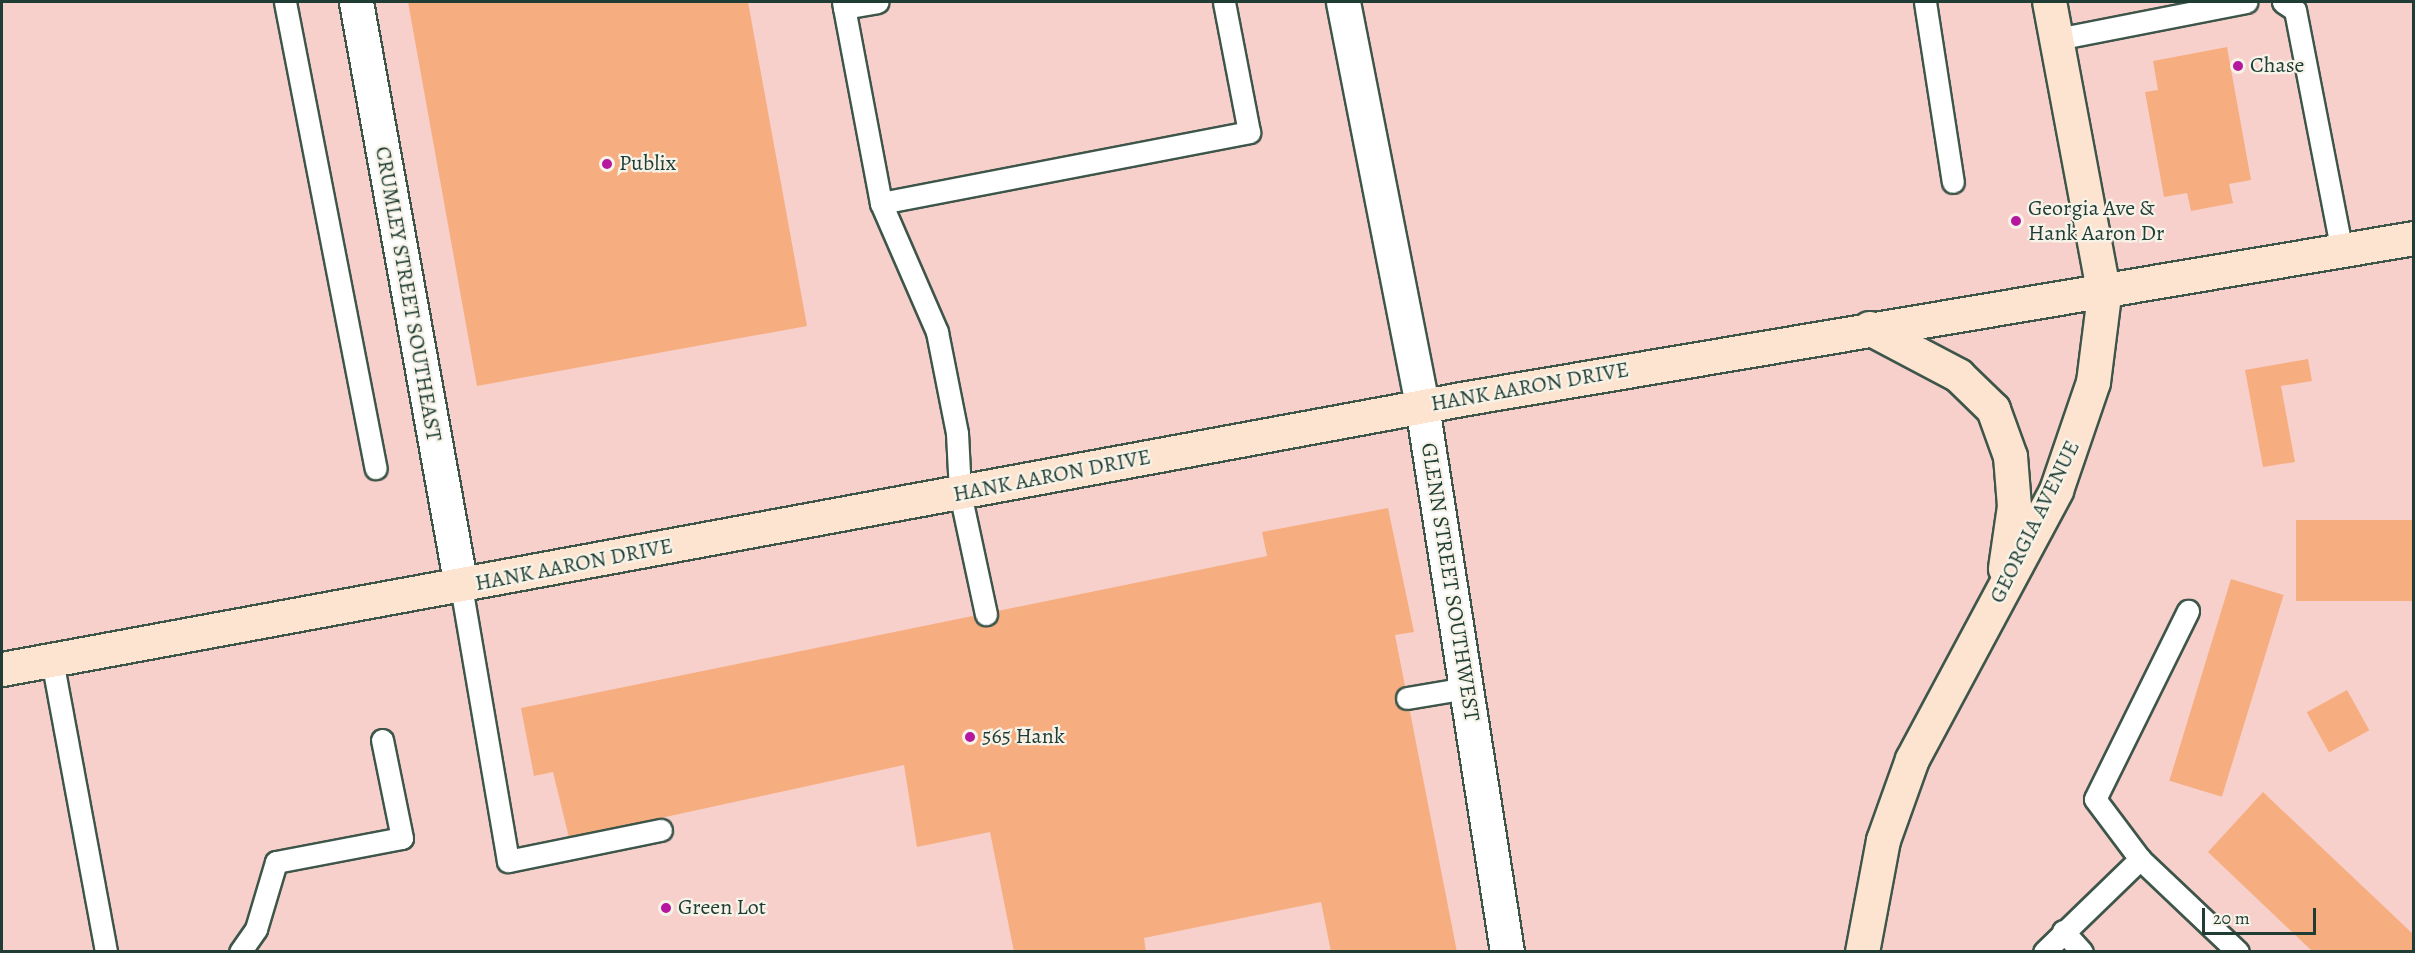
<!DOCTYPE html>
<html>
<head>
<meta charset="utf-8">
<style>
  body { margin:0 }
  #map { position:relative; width:2415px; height:953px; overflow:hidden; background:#f1e1c5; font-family:Alegreya,serif }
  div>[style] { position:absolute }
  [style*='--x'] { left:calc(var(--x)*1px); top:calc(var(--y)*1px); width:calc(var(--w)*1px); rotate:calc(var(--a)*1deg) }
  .built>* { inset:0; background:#f7d0cc; transform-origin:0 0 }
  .building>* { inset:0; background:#f6ae81; transform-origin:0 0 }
  .roads { filter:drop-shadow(2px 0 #3e564a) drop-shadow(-2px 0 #3e564a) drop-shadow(0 2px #3e564a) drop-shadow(0 -2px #3e564a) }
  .service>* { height:21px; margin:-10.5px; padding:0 10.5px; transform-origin:10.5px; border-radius:10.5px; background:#fff }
  .minor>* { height:33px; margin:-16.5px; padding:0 16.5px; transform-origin:16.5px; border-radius:16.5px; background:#fff }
  .secondary>* { height:33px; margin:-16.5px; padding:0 16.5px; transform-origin:16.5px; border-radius:16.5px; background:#fde4d0 }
  .dots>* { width:16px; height:16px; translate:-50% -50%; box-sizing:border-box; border:3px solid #f7f3e8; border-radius:50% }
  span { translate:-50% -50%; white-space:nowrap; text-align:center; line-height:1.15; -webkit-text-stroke:4.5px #f7f3e8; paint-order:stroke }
  .poi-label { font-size:22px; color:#1f3d34 }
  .left { translate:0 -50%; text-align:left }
  .street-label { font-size:22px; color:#1f3d34 }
  .frame { position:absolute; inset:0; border:3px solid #1f3d34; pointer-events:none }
  .scale { position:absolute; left:2202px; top:908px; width:114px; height:27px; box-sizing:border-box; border:3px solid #1f3d34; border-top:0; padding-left:8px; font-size:18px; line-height:21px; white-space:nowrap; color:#1f3d34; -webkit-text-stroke:4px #f7f3e8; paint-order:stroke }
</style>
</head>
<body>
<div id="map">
  <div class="built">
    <div style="left:2px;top:2px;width:2411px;height:950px"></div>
  </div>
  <div class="building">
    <div style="clip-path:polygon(408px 2px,748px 2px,807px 326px,477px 386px)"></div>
    <div style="clip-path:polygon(2227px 47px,2251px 180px,2229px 184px,2233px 203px,2191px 211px,2187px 193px,2164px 197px,2145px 92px,2158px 90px,2153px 61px)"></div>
    <div style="clip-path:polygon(2308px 359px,2312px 381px,2281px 386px,2295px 462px,2263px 467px,2245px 370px)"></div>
    <div style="clip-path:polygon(1388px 508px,1414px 632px,1395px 635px,1457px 952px,1331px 952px,1321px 902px,1144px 938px,1146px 952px,1014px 952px,990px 832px,917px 847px,904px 765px,569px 838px,553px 772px,534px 776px,521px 708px,1267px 556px,1262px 532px)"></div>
    <div style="left:2414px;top:520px;width:81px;height:118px;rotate:90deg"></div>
    <div style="left:2231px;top:579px;width:55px;height:211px;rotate:17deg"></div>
    <div style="left:2347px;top:690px;width:46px;height:46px;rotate:61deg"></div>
    <div style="clip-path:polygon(2263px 792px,2414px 935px,2414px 952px,2313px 952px,2208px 852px)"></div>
  </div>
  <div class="roads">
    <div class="service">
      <div style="--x:285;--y:2;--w:475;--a:79"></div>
      <div style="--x:843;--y:2;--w:205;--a:79.3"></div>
      <div style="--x:881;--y:203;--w:141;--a:66.5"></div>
      <div style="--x:937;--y:332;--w:103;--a:78.8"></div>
      <div style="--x:957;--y:433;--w:60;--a:87.1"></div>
      <div style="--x:960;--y:493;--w:124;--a:77.9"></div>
      <div style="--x:1925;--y:2;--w:182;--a:81.2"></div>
      <div style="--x:2283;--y:2;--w:14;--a:34"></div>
      <div style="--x:2295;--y:10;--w:247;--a:79"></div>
      <div style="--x:844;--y:8;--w:34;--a:-10"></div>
      <div style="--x:2057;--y:39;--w:193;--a:-11.1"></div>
      <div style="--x:881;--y:203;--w:375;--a:-10.9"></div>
      <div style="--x:1249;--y:132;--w:132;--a:-100.9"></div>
      <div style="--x:461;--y:586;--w:279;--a:80.3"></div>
      <div style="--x:508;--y:861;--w:156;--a:-11.5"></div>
      <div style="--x:52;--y:660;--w:297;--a:79.5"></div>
      <div style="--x:1407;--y:698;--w:61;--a:-9.5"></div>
      <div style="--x:2140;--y:859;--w:75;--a:-126.9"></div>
      <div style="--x:2095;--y:799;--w:210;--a:-63.7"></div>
      <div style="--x:2063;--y:931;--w:28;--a:48"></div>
      <div style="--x:240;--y:952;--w:28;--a:-55"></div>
      <div style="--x:256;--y:929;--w:70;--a:-73.4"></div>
      <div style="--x:276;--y:862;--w:128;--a:-10.8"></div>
      <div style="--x:402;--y:838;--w:100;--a:-101.5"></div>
      <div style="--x:2044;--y:952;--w:134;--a:-44.1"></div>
      <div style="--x:2140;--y:859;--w:135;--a:43.5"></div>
    </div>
    <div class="minor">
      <div style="--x:356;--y:2;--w:593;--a:79.81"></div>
      <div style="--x:1343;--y:2;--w:412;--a:78.9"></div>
      <div style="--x:1422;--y:406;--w:553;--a:81.15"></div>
    </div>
    <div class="secondary">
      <div style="--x:1869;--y:328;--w:101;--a:27.8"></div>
      <div style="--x:1958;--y:375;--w:49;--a:44.2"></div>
      <div style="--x:1993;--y:409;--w:50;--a:70.1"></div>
      <div style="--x:2010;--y:456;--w:50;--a:85.4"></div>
      <div style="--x:2014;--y:506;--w:63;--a:98.3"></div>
      <div style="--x:2;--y:669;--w:1484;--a:-10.48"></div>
      <div style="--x:1461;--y:399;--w:967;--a:-9.59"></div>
      <div style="--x:1862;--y:952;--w:114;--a:-79.4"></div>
      <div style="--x:1883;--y:840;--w:86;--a:-70.3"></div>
      <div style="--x:1912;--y:759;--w:305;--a:-61.8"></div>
      <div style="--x:2056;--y:490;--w:114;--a:-71.1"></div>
      <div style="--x:2093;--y:382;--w:88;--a:-82.8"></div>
      <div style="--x:2104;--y:295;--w:298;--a:-100.6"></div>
    </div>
  </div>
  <div class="dots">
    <div style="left:2238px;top:66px;background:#b5179e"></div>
    <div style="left:607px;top:164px;background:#b5179e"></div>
    <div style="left:2016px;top:221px;background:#b5179e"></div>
    <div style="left:970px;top:737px;background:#b5179e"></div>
    <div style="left:666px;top:908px;background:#b5179e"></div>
  </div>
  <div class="poi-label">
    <span class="left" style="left:2250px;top:66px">Chase</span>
    <span class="left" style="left:619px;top:164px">Publix</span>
    <span class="left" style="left:2028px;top:221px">Georgia Ave &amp;<br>Hank Aaron Dr</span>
    <span class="left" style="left:982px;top:737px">565 Hank</span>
    <span class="left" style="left:678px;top:908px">Green Lot</span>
  </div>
  <div class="street-label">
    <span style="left:408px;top:294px;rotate:80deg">CRUMLEY STREET SOUTHEAST</span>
    <span style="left:1530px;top:387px;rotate:-10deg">HANK AARON DRIVE</span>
    <span style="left:1052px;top:476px;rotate:-11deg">HANK AARON DRIVE</span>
    <span style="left:2035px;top:522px;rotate:-64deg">GEORGIA AVENUE</span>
    <span style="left:574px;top:565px;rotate:-11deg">HANK AARON DRIVE</span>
    <span style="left:1450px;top:582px;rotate:81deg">GLENN STREET SOUTHWEST</span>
  </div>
  <div class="frame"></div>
  <div class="scale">20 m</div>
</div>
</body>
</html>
